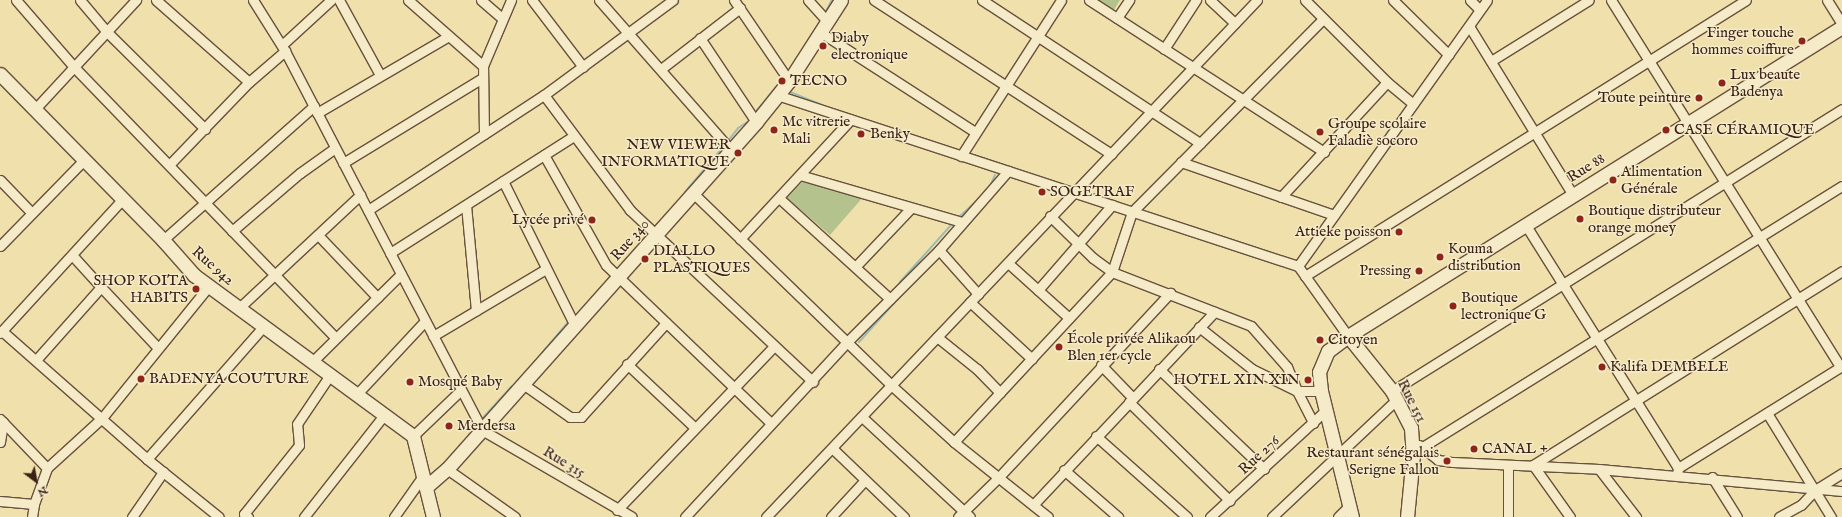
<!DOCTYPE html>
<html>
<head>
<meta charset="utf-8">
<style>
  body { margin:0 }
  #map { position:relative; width:1842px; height:517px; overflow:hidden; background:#f0e0ac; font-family:"IM FELL English",serif }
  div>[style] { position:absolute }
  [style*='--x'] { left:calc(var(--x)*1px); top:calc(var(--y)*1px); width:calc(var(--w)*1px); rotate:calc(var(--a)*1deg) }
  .green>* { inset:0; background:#b4c38e }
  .stream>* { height:2px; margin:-1px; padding:0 1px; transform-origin:1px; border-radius:1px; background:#9cbbb1 }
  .roads { filter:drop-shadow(1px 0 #68513d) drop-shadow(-1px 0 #68513d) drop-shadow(0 1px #68513d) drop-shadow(0 -1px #68513d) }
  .street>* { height:9px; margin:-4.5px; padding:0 4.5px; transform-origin:4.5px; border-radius:4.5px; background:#f5ebc9 }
  .secondary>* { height:13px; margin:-6.5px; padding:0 6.5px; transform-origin:6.5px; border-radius:6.5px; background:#f5ebc9 }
  .dots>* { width:11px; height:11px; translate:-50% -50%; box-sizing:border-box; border:2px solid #f5ebc9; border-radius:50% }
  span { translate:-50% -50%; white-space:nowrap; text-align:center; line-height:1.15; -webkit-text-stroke:3px #f5ebc9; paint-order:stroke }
  .poi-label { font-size:15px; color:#3a2118 }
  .right { translate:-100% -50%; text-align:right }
  .left { translate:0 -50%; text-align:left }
  .street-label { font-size:15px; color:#3a2118 }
  .north { position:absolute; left:16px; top:461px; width:40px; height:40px; -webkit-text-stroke:3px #f5ebc9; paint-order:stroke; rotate:148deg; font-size:11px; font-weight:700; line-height:16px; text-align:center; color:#3a2118 }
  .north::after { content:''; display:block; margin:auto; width:14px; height:18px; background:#3a2118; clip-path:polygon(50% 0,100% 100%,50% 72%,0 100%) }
</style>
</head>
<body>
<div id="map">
  <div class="green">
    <div style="clip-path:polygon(1097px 0,1120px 0,1114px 10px)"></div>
    <div style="clip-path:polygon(805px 179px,864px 196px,830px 235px,787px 198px)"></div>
  </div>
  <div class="stream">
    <div style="--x:825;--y:13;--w:15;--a:-62"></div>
    <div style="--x:790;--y:92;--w:35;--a:22"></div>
    <div style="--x:754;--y:114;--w:35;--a:-51"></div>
    <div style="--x:728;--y:141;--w:16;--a:-52"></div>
    <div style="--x:738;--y:128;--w:13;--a:-32"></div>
    <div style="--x:974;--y:155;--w:41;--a:18.4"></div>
    <div style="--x:991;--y:184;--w:10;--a:-66"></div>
    <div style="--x:685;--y:192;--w:60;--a:-49.7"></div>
    <div style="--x:958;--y:218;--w:25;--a:-43"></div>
    <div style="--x:1190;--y:226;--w:74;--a:18.2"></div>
    <div style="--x:900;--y:282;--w:79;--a:-48.1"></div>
    <div style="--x:858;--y:325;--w:38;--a:-45"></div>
    <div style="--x:859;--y:342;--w:81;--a:-48"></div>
    <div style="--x:542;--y:353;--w:42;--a:-49.8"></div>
    <div style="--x:480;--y:421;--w:47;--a:-47.6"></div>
    <div style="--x:469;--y:435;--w:11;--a:-52"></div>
  </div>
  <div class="roads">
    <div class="street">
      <div style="--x:16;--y:0;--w:89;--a:49.1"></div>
      <div style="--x:74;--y:67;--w:376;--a:46"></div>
      <div style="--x:80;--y:0;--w:42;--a:49.8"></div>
      <div style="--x:107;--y:32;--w:138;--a:44.7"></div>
      <div style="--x:156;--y:0;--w:124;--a:41.4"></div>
      <div style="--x:253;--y:0;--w:60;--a:57.9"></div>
      <div style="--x:285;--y:51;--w:427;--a:62.5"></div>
      <div style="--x:482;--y:430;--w:173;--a:30.1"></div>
      <div style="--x:339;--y:0;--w:85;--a:61.3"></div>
      <div style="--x:408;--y:0;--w:100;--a:41.3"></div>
      <div style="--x:481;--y:0;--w:28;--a:41"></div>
      <div style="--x:532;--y:0;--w:84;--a:52.7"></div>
      <div style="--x:599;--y:0;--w:200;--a:48.7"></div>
      <div style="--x:734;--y:0;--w:98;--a:55.8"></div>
      <div style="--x:808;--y:0;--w:28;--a:48"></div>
      <div style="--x:874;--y:0;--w:283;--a:33"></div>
      <div style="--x:982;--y:0;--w:261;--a:33.3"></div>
      <div style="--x:1089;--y:0;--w:280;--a:32.9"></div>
      <div style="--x:1210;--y:0;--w:34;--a:43"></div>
      <div style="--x:1305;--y:0;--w:116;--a:45"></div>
      <div style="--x:1387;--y:82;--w:34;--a:40"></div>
      <div style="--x:1393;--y:0;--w:78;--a:44.5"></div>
      <div style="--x:1470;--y:0;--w:13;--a:45"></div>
      <div style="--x:1611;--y:0;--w:433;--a:58"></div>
      <div style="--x:1827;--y:0;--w:28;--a:58"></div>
      <div style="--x:1117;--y:18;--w:22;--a:-56"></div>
      <div style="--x:1469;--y:26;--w:198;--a:58.4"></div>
      <div style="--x:820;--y:32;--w:184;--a:32.8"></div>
      <div style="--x:700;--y:38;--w:101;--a:56.3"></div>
      <div style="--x:282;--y:45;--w:67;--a:-42.6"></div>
      <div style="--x:1164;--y:49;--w:59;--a:-56.9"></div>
      <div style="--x:1491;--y:61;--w:115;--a:-31.9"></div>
      <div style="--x:661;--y:69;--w:100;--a:-37.7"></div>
      <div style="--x:544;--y:95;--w:144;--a:53.2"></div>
      <div style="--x:630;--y:210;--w:251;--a:43.2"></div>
      <div style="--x:777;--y:95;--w:548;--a:18.17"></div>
      <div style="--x:1298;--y:266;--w:86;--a:54.5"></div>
      <div style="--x:35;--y:109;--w:149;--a:-47.2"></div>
      <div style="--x:317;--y:113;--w:151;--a:-30.3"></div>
      <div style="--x:484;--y:134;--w:68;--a:-90.8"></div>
      <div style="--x:483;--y:66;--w:72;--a:-67"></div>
      <div style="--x:544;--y:155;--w:126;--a:60.6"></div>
      <div style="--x:606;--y:265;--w:228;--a:43.8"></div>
      <div style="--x:961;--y:156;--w:185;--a:-57.3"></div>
      <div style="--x:1181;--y:162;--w:162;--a:19.1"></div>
      <div style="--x:343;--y:163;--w:163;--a:-31.4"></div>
      <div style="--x:169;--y:165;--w:115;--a:-46.1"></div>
      <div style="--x:249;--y:82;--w:48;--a:-40.7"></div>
      <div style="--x:800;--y:175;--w:169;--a:16.2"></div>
      <div style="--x:0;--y:180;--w:46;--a:45.9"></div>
      <div style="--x:503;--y:181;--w:162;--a:63.6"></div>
      <div style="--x:693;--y:193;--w:276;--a:44.1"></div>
      <div style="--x:891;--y:385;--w:85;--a:42.1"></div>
      <div style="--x:954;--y:442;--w:120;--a:38.6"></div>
      <div style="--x:1281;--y:197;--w:156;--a:-47.3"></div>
      <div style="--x:779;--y:198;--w:150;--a:42.3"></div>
      <div style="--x:466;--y:205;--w:106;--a:84.6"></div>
      <div style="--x:368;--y:210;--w:210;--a:-33.2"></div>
      <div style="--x:544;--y:95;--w:160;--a:-36.4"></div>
      <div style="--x:1050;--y:216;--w:60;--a:44.3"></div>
      <div style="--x:1093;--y:258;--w:24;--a:36"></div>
      <div style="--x:1112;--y:272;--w:149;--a:21.2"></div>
      <div style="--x:1251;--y:326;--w:55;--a:48.7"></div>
      <div style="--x:1287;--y:367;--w:26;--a:67"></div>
      <div style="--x:1297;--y:391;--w:24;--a:0"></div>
      <div style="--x:1525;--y:224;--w:288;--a:57.9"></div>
      <div style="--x:1678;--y:468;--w:7;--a:98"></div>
      <div style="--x:232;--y:231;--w:89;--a:-40.5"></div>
      <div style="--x:300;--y:173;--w:43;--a:-35.5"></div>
      <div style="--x:318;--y:235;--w:86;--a:46.4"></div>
      <div style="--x:740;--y:239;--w:163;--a:-47.2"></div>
      <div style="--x:163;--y:240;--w:202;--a:-41.6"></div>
      <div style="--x:0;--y:246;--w:120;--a:-45.7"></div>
      <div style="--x:939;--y:250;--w:59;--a:48.4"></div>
      <div style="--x:390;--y:253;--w:218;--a:-32.5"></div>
      <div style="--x:1008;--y:263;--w:82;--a:42"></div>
      <div style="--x:856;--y:266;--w:79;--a:-46.5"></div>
      <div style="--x:1298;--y:266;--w:326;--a:-54.6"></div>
      <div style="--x:1305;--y:276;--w:520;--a:-32.04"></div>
      <div style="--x:101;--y:287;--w:83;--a:46.9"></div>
      <div style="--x:1038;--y:290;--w:113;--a:-49"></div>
      <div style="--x:970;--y:302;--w:84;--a:42.6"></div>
      <div style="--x:239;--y:308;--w:166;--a:-43"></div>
      <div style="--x:1199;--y:327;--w:68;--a:38.4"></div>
      <div style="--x:1252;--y:369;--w:50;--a:26.1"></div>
      <div style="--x:1297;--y:391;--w:36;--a:63"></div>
      <div style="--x:2;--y:331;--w:193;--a:41.4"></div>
      <div style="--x:147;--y:459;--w:92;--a:38.9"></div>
      <div style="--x:0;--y:333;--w:182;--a:-47.5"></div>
      <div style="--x:433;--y:336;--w:131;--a:-30.7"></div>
      <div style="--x:937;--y:337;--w:51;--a:38.7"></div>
      <div style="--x:977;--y:369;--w:33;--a:46"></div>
      <div style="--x:36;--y:360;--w:98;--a:-48.3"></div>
      <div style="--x:101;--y:287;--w:43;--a:-132.2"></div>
      <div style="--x:312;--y:362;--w:125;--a:-44.7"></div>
      <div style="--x:627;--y:364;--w:92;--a:43.2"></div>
      <div style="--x:1101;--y:365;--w:45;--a:45.9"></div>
      <div style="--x:1159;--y:369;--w:145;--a:43.6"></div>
      <div style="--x:523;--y:384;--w:57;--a:35.1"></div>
      <div style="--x:570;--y:417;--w:11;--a:0"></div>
      <div style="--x:581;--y:417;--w:127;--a:-47.9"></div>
      <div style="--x:1392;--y:391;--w:531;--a:-32.07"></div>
      <div style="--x:356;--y:395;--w:101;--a:-47"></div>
      <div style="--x:1129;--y:402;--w:141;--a:44.4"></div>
      <div style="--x:1767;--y:413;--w:122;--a:58.4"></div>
      <div style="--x:862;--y:417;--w:147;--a:42.8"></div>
      <div style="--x:0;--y:419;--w:68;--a:46.2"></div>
      <div style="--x:413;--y:436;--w:66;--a:-43.8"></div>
      <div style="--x:1096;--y:436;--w:122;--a:41.7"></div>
      <div style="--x:0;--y:442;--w:20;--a:-81"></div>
      <div style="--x:954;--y:442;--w:232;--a:-47.1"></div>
      <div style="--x:1112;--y:272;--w:63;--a:-71.6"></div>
      <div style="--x:1132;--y:212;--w:272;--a:-45.3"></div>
      <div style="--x:1419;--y:445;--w:24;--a:38"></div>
      <div style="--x:1438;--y:460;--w:15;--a:8"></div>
      <div style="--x:1453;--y:462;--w:146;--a:2.7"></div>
      <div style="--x:1599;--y:469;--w:244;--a:5.2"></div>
      <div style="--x:1424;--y:446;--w:492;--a:-31.9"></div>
      <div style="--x:832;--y:448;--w:100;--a:43.8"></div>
      <div style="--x:147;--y:459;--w:177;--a:-48.7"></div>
      <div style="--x:1678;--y:468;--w:193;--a:-31.9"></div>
      <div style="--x:447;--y:469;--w:83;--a:35.2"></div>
      <div style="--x:1599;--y:469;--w:61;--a:52.4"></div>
      <div style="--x:1064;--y:470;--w:72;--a:41"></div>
      <div style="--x:1712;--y:477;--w:47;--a:58"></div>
      <div style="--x:0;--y:501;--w:34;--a:5"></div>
      <div style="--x:1033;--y:505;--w:265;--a:-46.8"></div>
      <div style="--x:617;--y:510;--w:227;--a:-46.2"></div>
      <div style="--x:32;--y:517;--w:13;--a:-81"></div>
      <div style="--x:34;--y:504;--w:38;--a:-70"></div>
      <div style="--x:47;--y:468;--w:74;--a:-42.3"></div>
      <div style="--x:102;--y:418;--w:170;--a:-51"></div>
      <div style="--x:132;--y:517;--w:55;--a:-55.4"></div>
      <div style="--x:248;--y:517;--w:5;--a:-143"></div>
      <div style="--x:244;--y:514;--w:88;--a:-51.4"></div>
      <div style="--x:299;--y:445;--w:21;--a:-95"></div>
      <div style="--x:297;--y:424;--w:59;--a:-56"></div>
      <div style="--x:304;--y:517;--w:130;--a:-51.9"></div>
      <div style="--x:394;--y:517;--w:50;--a:-54.7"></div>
      <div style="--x:685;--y:517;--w:237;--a:-47.2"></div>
      <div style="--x:846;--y:343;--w:132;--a:-45"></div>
      <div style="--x:939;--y:250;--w:105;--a:-48.9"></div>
      <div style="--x:766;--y:517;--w:713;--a:-46.48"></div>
      <div style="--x:831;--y:517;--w:50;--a:-47.4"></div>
      <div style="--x:958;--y:517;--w:56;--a:-44.3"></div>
      <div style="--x:998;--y:478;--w:253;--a:-47.1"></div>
      <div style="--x:1210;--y:517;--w:156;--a:-42.7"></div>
      <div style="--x:1272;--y:517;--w:172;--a:-43.3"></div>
      <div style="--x:1338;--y:517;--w:16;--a:-45"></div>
      <div style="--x:1508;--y:517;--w:51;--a:-90"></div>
      <div style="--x:1570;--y:517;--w:64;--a:-125.4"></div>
      <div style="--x:1533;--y:465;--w:365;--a:-32.1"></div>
      <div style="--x:1779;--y:517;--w:25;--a:-29"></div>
      <div style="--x:1801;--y:505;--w:21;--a:-47"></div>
      <div style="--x:1815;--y:490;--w:32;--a:-32"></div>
    </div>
    <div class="secondary">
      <div style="--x:0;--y:74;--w:233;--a:45.5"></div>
      <div style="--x:163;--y:240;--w:47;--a:48.5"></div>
      <div style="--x:194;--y:275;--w:272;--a:36.3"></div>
      <div style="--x:413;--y:436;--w:83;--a:76.1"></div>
      <div style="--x:1348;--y:336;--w:70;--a:51.3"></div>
      <div style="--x:1392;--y:391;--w:42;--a:62.8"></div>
      <div style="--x:1411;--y:428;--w:27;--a:86"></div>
      <div style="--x:1413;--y:455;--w:62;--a:95.5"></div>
      <div style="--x:426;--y:487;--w:28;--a:-41"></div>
      <div style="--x:447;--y:469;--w:465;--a:-48.3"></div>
      <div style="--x:756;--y:122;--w:53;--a:-51.2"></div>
      <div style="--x:789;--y:81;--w:96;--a:-57.3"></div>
      <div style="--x:1352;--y:517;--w:130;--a:-103.8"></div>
      <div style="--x:1321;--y:391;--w:19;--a:-96"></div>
      <div style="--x:1319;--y:372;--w:23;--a:-67"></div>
      <div style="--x:1328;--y:351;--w:25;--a:-37"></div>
      <div style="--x:1348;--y:336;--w:583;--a:-32.03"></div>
    </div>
  </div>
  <div class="dots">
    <div style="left:1802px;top:41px;background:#8f2418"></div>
    <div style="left:823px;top:46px;background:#8f2418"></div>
    <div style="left:782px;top:81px;background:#8f2418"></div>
    <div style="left:1722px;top:83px;background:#8f2418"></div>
    <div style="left:1699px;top:98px;background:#8f2418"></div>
    <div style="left:774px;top:130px;background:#8f2418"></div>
    <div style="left:1666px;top:130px;background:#8f2418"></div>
    <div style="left:1320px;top:132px;background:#8f2418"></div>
    <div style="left:861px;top:134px;background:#8f2418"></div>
    <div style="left:738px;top:153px;background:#8f2418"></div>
    <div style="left:1613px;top:180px;background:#8f2418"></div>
    <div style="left:1042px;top:192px;background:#8f2418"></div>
    <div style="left:1580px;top:219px;background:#8f2418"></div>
    <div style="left:592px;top:220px;background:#8f2418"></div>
    <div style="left:1399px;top:232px;background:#8f2418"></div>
    <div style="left:1440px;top:257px;background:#8f2418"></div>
    <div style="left:645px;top:259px;background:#8f2418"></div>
    <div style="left:1419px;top:271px;background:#8f2418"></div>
    <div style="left:196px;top:289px;background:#8f2418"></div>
    <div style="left:1453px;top:306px;background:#8f2418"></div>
    <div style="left:1320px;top:340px;background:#8f2418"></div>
    <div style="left:1059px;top:347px;background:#8f2418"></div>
    <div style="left:1602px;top:367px;background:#8f2418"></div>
    <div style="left:141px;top:379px;background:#8f2418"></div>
    <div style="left:1308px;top:380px;background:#8f2418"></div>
    <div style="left:410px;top:382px;background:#8f2418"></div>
    <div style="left:449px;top:426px;background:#8f2418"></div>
    <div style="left:1474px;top:449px;background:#8f2418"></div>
    <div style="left:1447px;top:461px;background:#8f2418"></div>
  </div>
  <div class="poi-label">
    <span class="right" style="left:1794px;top:41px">Finger touche<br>hommes coiffure</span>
    <span class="left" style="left:831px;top:46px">Diaby<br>electronique</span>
    <span class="left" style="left:1730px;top:83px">Lux beaute<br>Badenya</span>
    <span class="left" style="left:790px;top:81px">TECNO</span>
    <span class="right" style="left:1691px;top:98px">Toute peinture</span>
    <span class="left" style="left:782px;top:130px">Mc vitrerie<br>Mali</span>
    <span class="left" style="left:1328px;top:132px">Groupe scolaire<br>Faladiè socoro</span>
    <span class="left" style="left:1674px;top:130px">CASE CÉRAMIQUE</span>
    <span class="left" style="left:870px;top:134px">Benky</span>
    <span class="right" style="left:730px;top:153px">NEW VIEWER<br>INFORMATIQUE</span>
    <span class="left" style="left:1621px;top:180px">Alimentation<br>Générale</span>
    <span class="left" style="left:1050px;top:192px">SOGETRAF</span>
    <span class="left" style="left:1588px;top:219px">Boutique distributeur<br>orange money</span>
    <span class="right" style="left:584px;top:220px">Lycée privé</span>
    <span class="right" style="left:1391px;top:232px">Attieke poisson</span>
    <span class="left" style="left:1448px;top:257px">Kouma<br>distribution</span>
    <span class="left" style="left:653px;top:259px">DIALLO<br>PLASTIQUES</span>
    <span class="right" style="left:1411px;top:271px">Pressing</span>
    <span class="right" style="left:188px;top:289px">SHOP KOITA<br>HABITS</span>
    <span class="left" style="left:1461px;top:306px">Boutique<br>lectronique G</span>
    <span class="left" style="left:1067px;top:347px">École privée Alikaou<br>Blen 1er cycle</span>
    <span class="left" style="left:1328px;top:340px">Citoyen</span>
    <span class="left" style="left:1610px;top:367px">Kalifa DEMBELE</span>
    <span class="left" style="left:149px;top:379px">BADENYA COUTURE</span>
    <span class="right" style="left:1300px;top:380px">HOTEL XIN XIN</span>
    <span class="left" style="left:418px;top:382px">Mosqué Baby</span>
    <span class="left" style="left:457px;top:426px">Merdersa</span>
    <span class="left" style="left:1482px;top:449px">CANAL +</span>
    <span class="right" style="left:1439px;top:461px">Restaurant sénégalais<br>Serigne Fallou</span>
  </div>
  <div class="street-label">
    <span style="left:1586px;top:168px;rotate:-32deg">Rue 88</span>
    <span style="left:630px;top:240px;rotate:-49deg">Rue 340</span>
    <span style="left:213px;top:266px;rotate:41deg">Rue 942</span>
    <span style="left:1412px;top:401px;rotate:63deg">Rue 151</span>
    <span style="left:1259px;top:455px;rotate:-43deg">Rue 276</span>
    <span style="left:564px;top:462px;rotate:31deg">Rue 315</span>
  </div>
  <div class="north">N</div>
</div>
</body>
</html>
